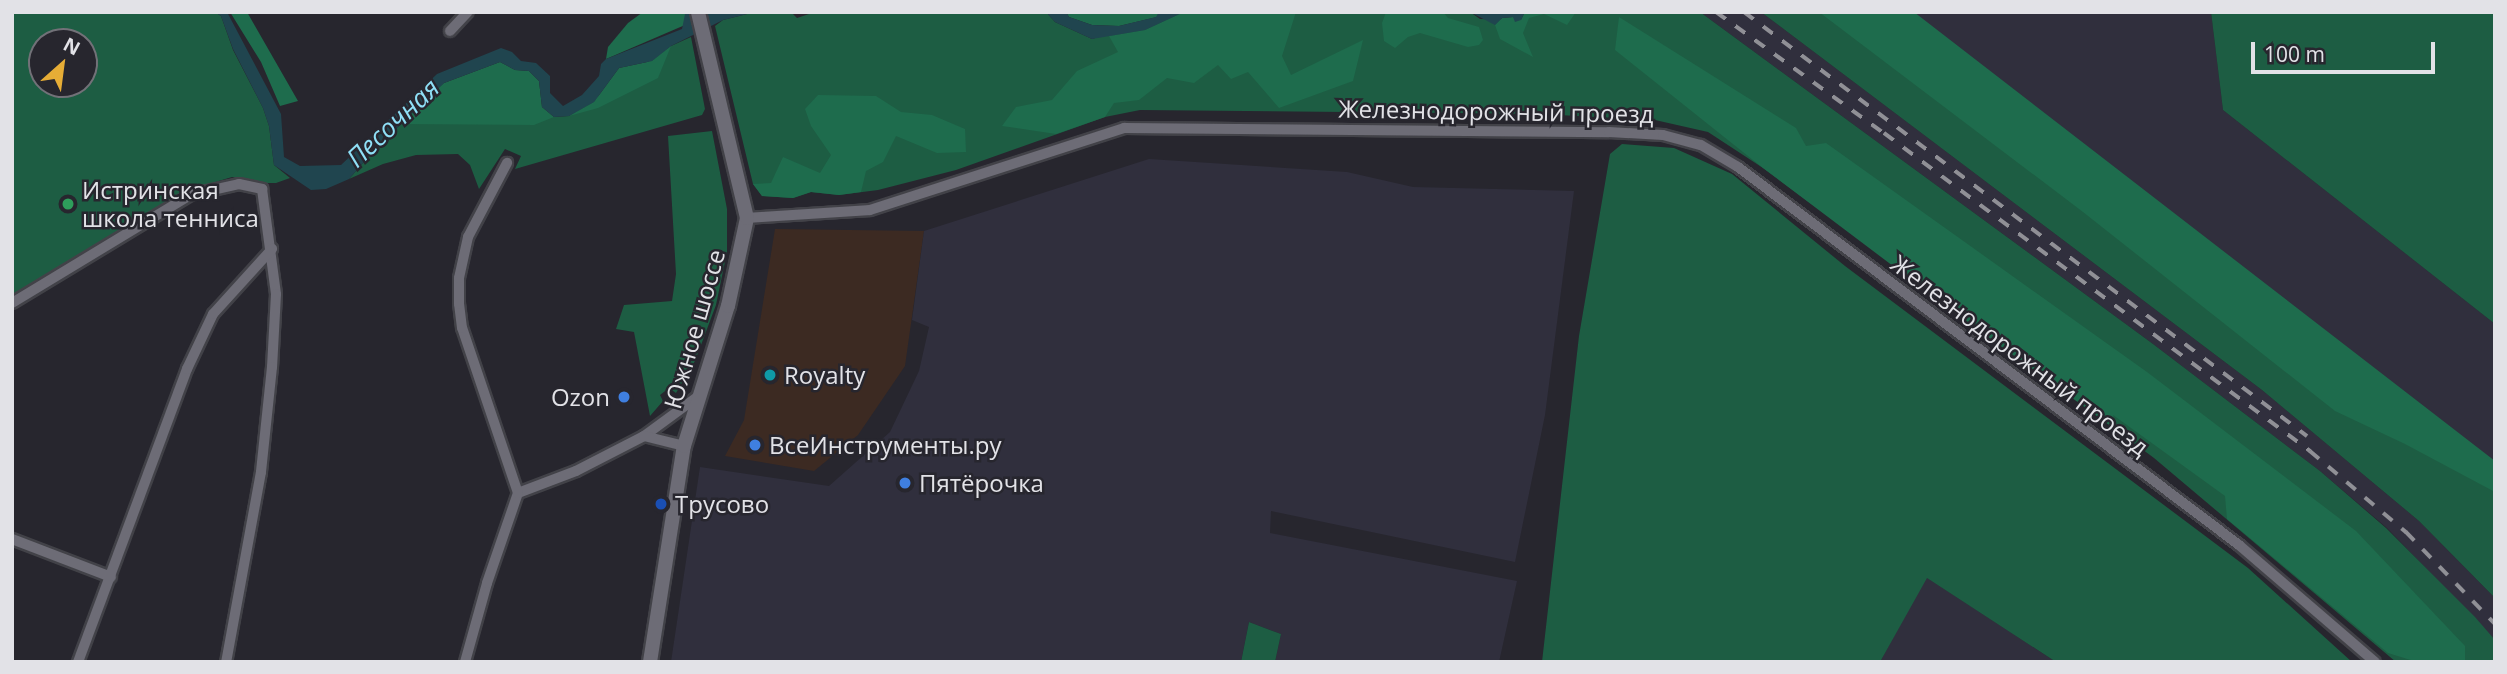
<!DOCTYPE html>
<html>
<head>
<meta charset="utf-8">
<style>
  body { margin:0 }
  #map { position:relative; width:2507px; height:674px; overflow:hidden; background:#27262e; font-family:"Open Sans",sans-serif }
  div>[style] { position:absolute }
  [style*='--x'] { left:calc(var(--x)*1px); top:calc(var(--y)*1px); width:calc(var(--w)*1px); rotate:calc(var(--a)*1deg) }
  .commercial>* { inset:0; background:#3c2a22 }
  .built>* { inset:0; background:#302f3d }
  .green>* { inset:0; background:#1d5d43 }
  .forest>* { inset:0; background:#1e6c4d }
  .water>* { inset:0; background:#20454f }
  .roads { filter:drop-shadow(2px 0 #424248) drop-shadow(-2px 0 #424248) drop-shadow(0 2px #424248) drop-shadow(0 -2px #424248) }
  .minor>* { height:10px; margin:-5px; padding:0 5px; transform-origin:5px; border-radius:5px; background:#6d6c76 }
  .secondary>* { height:14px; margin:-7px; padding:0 7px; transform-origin:7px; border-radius:7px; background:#6d6c76 }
  .rail>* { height:3.5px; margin-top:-1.75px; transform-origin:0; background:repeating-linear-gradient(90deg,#909096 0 12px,transparent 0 24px) }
  .dots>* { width:19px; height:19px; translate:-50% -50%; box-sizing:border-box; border:4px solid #27262e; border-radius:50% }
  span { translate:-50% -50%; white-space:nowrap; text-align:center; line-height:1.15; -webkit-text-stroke:5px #27262e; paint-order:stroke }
  .street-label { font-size:24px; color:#e2e2e7 }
  .poi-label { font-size:24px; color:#e2e2e7 }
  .left { translate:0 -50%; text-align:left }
  .right { translate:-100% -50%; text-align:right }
  .water-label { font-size:26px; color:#8fe0f7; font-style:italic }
  .frame { position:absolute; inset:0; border:14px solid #e2e2e7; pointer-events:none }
  .north { position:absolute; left:28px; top:28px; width:70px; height:70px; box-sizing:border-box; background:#27262e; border:2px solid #727178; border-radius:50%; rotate:28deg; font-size:19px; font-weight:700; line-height:28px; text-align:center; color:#e2e2e7 }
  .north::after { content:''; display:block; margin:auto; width:24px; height:32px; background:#e6ad36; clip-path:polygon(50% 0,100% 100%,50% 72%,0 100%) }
  .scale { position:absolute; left:2251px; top:42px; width:184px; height:32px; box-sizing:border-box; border:4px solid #e2e2e7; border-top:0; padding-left:9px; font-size:21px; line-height:24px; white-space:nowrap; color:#e2e2e7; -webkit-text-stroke:5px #27262e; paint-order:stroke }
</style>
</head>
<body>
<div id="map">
  <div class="commercial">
    <div style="clip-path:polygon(775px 229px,924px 231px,905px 366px,858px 435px,814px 471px,725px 456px,744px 420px)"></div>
  </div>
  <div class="built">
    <div style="clip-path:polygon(1700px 12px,1761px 12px,2262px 390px,2419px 521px,2495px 598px,2495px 640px,2387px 528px,2320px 471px,2153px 344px)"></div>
    <div style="clip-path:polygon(1912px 12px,2211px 12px,2223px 110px,2495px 324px,2495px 463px)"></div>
    <div style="clip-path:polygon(1149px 159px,1347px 172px,1413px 187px,1574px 191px,1545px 415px,1515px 562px,1271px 511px,1270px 533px,1517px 581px,1499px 662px,1275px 662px,1281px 634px,1249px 622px,1241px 662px,671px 662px,700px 467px,829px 486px,890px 432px,919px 371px,929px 327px,912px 320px,924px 231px)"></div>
    <div style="clip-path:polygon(1926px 577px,2056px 662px,1880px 662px)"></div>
  </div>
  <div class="green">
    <div style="clip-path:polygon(evenodd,12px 12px,215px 12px,221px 16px,233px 50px,263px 108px,269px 126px,274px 165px,290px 178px,276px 183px,257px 183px,232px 177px,212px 183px,185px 195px,12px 297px,12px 12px,42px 42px,84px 42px,84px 84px,42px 84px,42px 42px)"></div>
    <div style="clip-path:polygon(755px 12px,791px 12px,797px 18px,815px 12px,1046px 12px,1055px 22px,1092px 39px,1184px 12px,1470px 12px,1480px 19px,1521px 20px,1525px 12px,1700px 12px,2153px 344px,2320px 471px,2386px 528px,2475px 617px,2495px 640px,2495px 662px,2396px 662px,2154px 458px,1763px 168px,1708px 132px,1655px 120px,1539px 114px,1140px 110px,1105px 117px,956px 170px,878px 190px,839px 195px,811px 192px,793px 198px,762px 196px,753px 184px,715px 26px,723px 20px)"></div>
    <div style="clip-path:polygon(1761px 12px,1912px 12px,2495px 463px,2495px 598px,2419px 521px,2262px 390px)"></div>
    <div style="clip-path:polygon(2211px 12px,2495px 12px,2495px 324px,2223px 110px)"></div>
    <div style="clip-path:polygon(691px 37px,705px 109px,702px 115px,515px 169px,521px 156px,505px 149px,479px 189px,470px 165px,458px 154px,416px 155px,383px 164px,349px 179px,376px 148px,444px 83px,554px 117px,569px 116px,671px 46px)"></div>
    <div style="clip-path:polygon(712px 131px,727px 209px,727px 252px,716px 305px,695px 361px,676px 393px,669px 388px,660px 395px,663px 401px,650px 416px,634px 332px,616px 329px,624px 305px,672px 301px,676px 274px,668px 136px)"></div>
    <div style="clip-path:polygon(1622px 144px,1674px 148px,1732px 174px,1845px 266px,2248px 568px,2352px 662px,2056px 662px,1927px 578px,1880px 662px,1542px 662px,1579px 336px,1610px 154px)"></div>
    <div style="clip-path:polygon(1249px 622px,1281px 634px,1275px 662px,1241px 662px)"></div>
  </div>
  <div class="forest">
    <div style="clip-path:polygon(230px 12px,247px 12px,298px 101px,280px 106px,261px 62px)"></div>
    <div style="clip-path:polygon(643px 12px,685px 12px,685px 25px,606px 59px,608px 47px,628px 23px)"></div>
    <div style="clip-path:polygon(1066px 12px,1159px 12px,1157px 17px,1119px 26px,1092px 25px,1069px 17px)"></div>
    <div style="clip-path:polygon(1184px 12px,1296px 12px,1282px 56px,1291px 75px,1363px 40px,1353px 81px,1279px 108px,1248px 72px,1231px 79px,1218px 65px,1194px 83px,1167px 78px,1139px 100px,1114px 103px,1105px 117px,1056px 134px,1002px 126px,1016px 107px,1052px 100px,1077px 71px,1118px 52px,1109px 36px,1145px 30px)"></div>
    <div style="clip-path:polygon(1386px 12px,1443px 12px,1448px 18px,1479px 27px,1483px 40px,1479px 45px,1468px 47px,1420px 33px,1408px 37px,1395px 48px,1384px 41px,1382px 23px)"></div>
    <div style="clip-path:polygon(1525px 12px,1576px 12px,1567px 25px,1544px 14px,1529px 18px,1523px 33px,1533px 57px,1500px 39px,1495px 25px,1502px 18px,1513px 17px,1521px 20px)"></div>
    <div style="clip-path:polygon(1819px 12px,1914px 12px,2495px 461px,2495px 492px,2405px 444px,2335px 411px,2083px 212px)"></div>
    <div style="clip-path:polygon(1619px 17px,1796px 128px,1806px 146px,1826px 143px,2147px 372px,2356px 531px,2465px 646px,2465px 662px,2417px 662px,2388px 653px,2227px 519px,2225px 496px,2113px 415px,2116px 430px,1958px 315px,1763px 168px,1615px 50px)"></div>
    <div style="clip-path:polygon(671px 46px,658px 78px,598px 108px,569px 116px,594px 102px,619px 68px,652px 61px)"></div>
    <div style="clip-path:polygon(500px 62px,515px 70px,529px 71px,539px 81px,542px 107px,554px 117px,534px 125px,401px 124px,444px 83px)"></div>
    <div style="clip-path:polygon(818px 95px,876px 96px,901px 112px,932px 115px,965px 129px,966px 152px,937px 153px,896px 136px,883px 162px,866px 171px,861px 192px,839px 195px,811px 192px,793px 198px,762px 196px,753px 184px,771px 183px,783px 157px,820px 173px,831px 155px,811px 126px,805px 109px)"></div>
  </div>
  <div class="water">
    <div style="clip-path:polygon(215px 12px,227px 12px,281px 114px,284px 157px,300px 166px,341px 165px,437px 74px,501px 48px,512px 52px,521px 61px,536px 63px,550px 76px,550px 93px,563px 106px,582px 95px,599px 76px,601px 64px,606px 59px,682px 29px,685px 14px,755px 12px,723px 20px,671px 46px,652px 61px,619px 68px,594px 102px,569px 116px,554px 117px,542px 107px,539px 81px,529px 71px,515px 70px,500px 62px,444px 83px,376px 148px,349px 179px,326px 189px,311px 190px,274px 165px,269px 126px,263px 108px,233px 49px,221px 16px)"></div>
    <div style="clip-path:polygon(1046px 12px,1066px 12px,1069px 17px,1092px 25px,1119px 26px,1156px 17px,1159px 12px,1184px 12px,1145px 30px,1092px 39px,1055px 22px)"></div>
    <div style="clip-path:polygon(1470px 12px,1525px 12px,1521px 20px,1515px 22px,1513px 17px,1502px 18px,1495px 25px)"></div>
  </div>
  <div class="roads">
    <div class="minor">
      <div style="--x:450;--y:31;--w:26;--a:-47"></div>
      <div style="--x:747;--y:218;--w:123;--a:-3.7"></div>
      <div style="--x:870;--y:210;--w:267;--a:-17.9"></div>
      <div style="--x:1124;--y:128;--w:485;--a:0.5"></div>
      <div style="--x:1609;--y:132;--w:54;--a:3.2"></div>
      <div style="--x:1663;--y:135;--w:39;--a:15"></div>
      <div style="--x:1701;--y:145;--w:43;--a:30.7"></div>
      <div style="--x:1738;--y:167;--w:628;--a:37.03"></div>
      <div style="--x:2239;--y:545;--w:179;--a:40.7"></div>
      <div style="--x:12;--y:303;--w:208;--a:-31.2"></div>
      <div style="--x:190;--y:195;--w:50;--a:-12.7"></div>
      <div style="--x:239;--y:184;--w:24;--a:12"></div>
      <div style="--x:262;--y:189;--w:106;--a:82.4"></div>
      <div style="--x:276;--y:294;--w:73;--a:93.1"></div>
      <div style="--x:272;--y:367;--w:106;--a:96"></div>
      <div style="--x:261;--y:472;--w:193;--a:100.4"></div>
      <div style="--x:644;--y:436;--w:69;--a:-36.2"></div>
      <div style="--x:518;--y:493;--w:62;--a:-20.8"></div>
      <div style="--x:576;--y:471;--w:76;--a:-27.2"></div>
      <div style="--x:644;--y:436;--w:41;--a:14"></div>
      <div style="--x:12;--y:539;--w:106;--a:21"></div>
      <div style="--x:78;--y:662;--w:313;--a:-69.6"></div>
      <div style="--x:187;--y:369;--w:61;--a:-64.7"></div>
      <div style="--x:213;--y:314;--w:88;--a:-47.8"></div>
      <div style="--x:465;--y:662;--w:82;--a:-74.4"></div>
      <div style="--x:487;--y:583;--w:95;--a:-71"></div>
      <div style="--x:518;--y:493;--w:174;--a:-108.7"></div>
      <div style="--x:462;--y:328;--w:24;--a:-97"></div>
      <div style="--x:459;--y:304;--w:26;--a:-90"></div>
      <div style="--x:459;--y:278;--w:42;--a:-77.6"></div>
      <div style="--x:468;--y:237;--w:84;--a:-62.2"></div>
    </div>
    <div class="secondary">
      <div style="--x:650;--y:662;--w:219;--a:-81.1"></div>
      <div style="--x:684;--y:446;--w:147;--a:-72.6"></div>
      <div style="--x:728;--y:306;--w:90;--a:-77.8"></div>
      <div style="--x:747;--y:218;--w:212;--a:-103.4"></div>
    </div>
  </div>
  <div class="rail">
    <div style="--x:1716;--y:12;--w:207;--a:35.8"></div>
    <div style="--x:1884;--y:133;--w:532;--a:36.74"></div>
    <div style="--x:2310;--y:451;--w:126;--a:40.2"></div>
    <div style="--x:2406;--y:532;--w:128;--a:45.9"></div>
    <div style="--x:1744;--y:12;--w:705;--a:36.98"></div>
  </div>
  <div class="dots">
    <div style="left:68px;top:204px;background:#2e9e5b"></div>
    <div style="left:770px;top:375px;background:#0f9aa8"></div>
    <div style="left:624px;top:397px;background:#3f7fe0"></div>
    <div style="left:755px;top:445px;background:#3f7fe0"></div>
    <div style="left:905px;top:483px;background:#3f7fe0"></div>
    <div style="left:661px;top:504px;background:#1a4fb4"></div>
  </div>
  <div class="street-label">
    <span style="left:1496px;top:111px;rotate:1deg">Железнодорожный проезд</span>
    <span style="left:694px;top:329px;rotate:-74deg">Южное шоссе</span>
    <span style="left:2020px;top:355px;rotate:37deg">Железнодорожный проезд</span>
  </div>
  <div class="poi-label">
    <span class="left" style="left:82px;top:204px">Истринская<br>школа тенниса</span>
    <span class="left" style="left:784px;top:375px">Royalty</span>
    <span class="right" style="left:610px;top:397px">Ozon</span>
    <span class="left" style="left:769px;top:445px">ВсеИнструменты.ру</span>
    <span class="left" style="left:919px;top:483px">Пятёрочка</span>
    <span class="left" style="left:675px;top:504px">Трусово</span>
  </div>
  <div class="water-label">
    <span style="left:393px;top:123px;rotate:-43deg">Песочная</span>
  </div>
  <div class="frame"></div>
  <div class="north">N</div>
  <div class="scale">100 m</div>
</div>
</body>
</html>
